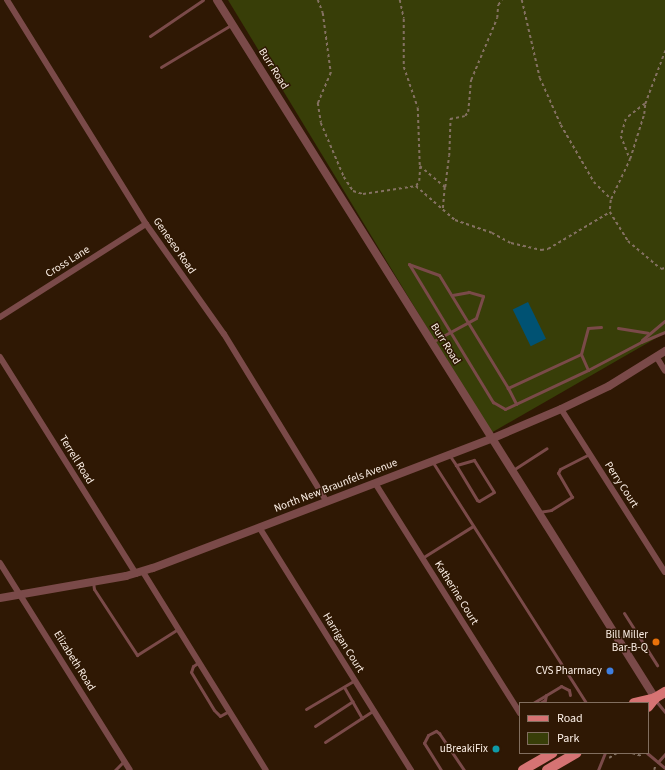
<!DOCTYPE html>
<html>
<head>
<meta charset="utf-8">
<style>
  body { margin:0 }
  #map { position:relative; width:665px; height:770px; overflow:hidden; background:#2f1804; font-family:"Source Sans 3",sans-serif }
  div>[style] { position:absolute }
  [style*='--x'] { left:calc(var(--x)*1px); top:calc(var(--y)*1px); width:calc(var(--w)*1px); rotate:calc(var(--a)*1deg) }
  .green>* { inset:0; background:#383e08 }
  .water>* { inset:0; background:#005273; transform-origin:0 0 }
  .path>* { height:1.5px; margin-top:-0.75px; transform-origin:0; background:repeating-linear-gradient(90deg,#847162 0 3px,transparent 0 6px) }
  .service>* { height:3px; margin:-1.5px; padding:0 1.5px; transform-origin:1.5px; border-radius:1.5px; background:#7a4a49 }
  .minor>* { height:6px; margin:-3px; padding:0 3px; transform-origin:3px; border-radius:3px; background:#7a4a49 }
  .tertiary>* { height:8px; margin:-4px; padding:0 4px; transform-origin:4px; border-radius:4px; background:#7a4a49 }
  .primary>* { height:10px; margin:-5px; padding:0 5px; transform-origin:5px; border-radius:5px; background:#d67373 }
  .dots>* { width:11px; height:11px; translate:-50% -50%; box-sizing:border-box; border:2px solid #2f1804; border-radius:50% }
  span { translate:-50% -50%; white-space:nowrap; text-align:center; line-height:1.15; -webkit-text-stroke:3px #2f1804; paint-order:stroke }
  .street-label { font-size:11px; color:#fdf0e7 }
  .poi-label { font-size:11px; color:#fdf0e7 }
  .right { translate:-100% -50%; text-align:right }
  .legend { position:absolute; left:519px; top:702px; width:130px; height:52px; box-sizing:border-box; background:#2f1804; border:1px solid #816e5f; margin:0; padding:5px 7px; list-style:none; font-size:12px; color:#fdf0e7 }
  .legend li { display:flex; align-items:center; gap:8px; height:20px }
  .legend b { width:20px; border:1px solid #816e5f }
</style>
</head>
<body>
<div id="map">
  <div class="green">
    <div style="clip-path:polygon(228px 0,665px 0,665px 333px,491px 433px)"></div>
  </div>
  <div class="water">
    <div style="left:528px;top:302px;width:41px;height:17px;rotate:64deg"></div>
  </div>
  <div class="path">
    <div style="--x:318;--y:0;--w:14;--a:69"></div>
    <div style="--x:323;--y:13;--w:61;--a:82.4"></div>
    <div style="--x:331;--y:73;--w:33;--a:113"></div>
    <div style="--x:318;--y:103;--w:20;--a:81"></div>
    <div style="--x:321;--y:123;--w:59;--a:66.9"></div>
    <div style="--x:344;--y:177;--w:17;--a:57"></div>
    <div style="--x:353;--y:191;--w:10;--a:17"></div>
    <div style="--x:363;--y:194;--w:54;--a:-8.6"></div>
    <div style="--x:416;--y:186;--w:52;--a:41.1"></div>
    <div style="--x:455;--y:220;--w:39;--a:19"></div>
    <div style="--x:492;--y:233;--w:21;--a:28"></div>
    <div style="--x:511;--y:243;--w:31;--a:13"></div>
    <div style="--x:541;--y:250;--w:7;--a:-8"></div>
    <div style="--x:548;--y:249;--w:72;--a:-30.8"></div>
    <div style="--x:400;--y:0;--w:19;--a:78"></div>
    <div style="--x:404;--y:19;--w:48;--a:90"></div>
    <div style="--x:404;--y:67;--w:43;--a:71.1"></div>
    <div style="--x:418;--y:108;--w:58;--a:88"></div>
    <div style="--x:420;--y:166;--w:33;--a:40"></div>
    <div style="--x:445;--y:187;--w:24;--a:95"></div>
    <div style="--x:522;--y:0;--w:80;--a:77"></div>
    <div style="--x:540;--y:78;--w:51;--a:65.9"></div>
    <div style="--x:561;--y:125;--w:66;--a:59.9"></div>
    <div style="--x:594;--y:182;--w:24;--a:45"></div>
    <div style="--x:611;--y:199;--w:44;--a:-64.6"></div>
    <div style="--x:630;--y:159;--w:47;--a:-72.7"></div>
    <div style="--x:644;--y:114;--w:10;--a:-84"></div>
    <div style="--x:645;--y:104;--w:24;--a:142"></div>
    <div style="--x:626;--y:119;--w:18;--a:106"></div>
    <div style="--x:621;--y:136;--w:25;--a:69"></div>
    <div style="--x:645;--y:104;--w:57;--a:-69.3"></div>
    <div style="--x:416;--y:186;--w:6;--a:-59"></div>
    <div style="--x:419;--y:181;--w:14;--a:-86"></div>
    <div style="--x:445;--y:187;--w:31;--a:-83"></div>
    <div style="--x:449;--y:156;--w:37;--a:-88"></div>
    <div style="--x:450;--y:119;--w:15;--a:-11"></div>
    <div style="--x:465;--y:116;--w:5;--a:-53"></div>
    <div style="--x:468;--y:112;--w:32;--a:-85"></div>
    <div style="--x:471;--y:80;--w:67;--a:-67.2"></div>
    <div style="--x:497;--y:18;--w:13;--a:-86"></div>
    <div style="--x:498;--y:5;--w:6;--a:-51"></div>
    <div style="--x:611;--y:200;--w:12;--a:95"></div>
    <div style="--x:610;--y:212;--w:34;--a:58"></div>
    <div style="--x:628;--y:241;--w:43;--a:40.3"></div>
    <div style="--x:661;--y:269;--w:4;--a:-14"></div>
    <div style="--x:632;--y:753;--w:10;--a:17"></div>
    <div style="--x:609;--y:758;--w:9;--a:-32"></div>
    <div style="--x:654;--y:770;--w:4;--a:-76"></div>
  </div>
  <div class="service">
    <div style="--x:150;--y:36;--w:64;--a:-34.2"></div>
    <div style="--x:161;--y:67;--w:82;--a:-31"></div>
    <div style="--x:618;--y:328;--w:30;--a:9"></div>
    <div style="--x:642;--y:340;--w:30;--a:-40"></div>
    <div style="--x:432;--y:342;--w:50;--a:-28.6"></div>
    <div style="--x:476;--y:318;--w:23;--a:-72"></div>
    <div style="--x:483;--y:296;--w:15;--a:-164"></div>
    <div style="--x:469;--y:292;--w:17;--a:170"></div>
    <div style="--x:581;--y:354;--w:81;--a:155"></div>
    <div style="--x:508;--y:388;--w:132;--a:-121.4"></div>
    <div style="--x:439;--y:275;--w:32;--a:-160"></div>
    <div style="--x:409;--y:264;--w:162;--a:58.7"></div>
    <div style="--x:493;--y:402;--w:14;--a:30"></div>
    <div style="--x:505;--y:409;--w:92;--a:-25.2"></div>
    <div style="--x:588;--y:370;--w:60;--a:-27.8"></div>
    <div style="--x:641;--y:342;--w:26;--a:-23"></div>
    <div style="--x:588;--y:370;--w:17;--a:-114"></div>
    <div style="--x:581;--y:354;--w:27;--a:-75"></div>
    <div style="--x:588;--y:328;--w:13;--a:-4"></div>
    <div style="--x:508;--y:388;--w:18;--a:63"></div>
    <div style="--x:450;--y:456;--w:11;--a:56"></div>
    <div style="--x:456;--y:465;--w:41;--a:59"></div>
    <div style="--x:477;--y:500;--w:2;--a:27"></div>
    <div style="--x:479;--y:501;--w:17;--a:-31"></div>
    <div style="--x:494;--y:492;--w:38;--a:-122"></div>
    <div style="--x:474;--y:460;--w:19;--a:164"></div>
    <div style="--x:432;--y:461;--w:287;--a:57.5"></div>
    <div style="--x:513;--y:470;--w:40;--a:-32.9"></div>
    <div style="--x:539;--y:512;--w:12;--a:-9"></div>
    <div style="--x:551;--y:510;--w:25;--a:-32"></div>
    <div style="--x:572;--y:497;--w:28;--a:-120"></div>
    <div style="--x:558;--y:473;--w:4;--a:-63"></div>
    <div style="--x:560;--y:469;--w:33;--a:-27"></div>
    <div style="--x:422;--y:558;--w:60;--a:-32.1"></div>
    <div style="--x:93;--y:582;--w:7;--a:82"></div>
    <div style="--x:94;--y:589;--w:79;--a:56.9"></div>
    <div style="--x:137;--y:655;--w:49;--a:-32.4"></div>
    <div style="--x:624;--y:613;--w:62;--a:57.6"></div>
    <div style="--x:199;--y:662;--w:7;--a:146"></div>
    <div style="--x:193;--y:666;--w:6;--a:108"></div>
    <div style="--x:191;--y:672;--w:44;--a:58.8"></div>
    <div style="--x:214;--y:710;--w:8;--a:45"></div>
    <div style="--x:220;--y:716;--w:10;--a:-29"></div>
    <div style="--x:344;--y:687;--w:36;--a:60"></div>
    <div style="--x:656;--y:701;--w:14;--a:51"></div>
    <div style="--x:533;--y:703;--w:33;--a:-31"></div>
    <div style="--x:561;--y:686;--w:9;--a:27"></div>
    <div style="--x:569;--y:690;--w:5;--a:79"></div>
    <div style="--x:540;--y:703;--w:6;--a:-31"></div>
    <div style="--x:545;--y:700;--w:5;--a:-79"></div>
    <div style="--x:306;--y:709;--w:57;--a:-30.6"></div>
    <div style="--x:315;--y:726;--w:45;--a:-33.3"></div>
    <div style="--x:325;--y:742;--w:59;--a:-33.1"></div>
    <div style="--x:647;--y:753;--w:23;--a:40"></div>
    <div style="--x:658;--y:762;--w:11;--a:-49"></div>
    <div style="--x:115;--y:770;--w:13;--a:-45"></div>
    <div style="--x:441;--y:770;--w:32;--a:-122"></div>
    <div style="--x:424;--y:743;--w:9;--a:-63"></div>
    <div style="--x:428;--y:735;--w:9;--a:-27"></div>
    <div style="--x:436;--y:731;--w:4;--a:34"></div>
    <div style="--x:439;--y:733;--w:45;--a:56"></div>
    <div style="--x:598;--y:770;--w:18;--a:-68"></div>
  </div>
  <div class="minor">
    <div style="--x:7;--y:0;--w:264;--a:58.2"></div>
    <div style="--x:146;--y:224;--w:135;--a:54.7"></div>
    <div style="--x:224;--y:334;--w:197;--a:58.5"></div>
    <div style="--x:0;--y:317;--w:173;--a:-32.5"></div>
    <div style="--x:656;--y:356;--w:17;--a:59"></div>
    <div style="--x:0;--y:357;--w:256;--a:57.9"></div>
    <div style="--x:561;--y:409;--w:193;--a:57.5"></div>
    <div style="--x:375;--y:483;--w:272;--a:57.8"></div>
    <div style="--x:259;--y:527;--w:287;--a:58"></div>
    <div style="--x:0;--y:563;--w:244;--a:57.9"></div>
    <div style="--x:143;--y:572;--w:233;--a:58.2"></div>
  </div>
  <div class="tertiary">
    <div style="--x:217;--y:0;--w:824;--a:57.89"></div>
    <div style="--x:0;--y:598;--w:128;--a:-9.9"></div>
    <div style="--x:126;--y:576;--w:28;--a:-17"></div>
    <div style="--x:153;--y:568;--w:362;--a:-20.9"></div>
    <div style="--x:491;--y:439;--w:76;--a:-23.2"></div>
    <div style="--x:561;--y:409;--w:53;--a:-25.6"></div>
    <div style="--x:609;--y:386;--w:66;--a:-32"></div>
  </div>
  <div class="primary">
    <div style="--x:634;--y:703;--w:22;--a:-13"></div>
    <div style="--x:648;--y:707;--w:11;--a:-52"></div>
    <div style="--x:655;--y:698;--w:12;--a:-31"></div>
    <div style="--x:523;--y:770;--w:34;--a:-30"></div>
    <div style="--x:547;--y:770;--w:34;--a:-30"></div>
  </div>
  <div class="dots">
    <div style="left:656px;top:642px;background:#e8710a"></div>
    <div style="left:610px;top:671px;background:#3f7fe0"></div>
    <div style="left:496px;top:749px;background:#0f9aa8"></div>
  </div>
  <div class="street-label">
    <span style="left:273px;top:69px;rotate:58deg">Burr Road</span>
    <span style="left:174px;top:246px;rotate:55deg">Geneseo Road</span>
    <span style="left:68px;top:262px;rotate:-32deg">Cross Lane</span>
    <span style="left:445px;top:344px;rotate:58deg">Burr Road</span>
    <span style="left:76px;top:460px;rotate:58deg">Terrell Road</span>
    <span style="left:621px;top:485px;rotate:57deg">Perry Court</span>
    <span style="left:336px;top:486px;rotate:-21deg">North New Braunfels Avenue</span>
    <span style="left:456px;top:593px;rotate:58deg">Katherine Court</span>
    <span style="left:343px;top:643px;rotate:58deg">Harrigan Court</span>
    <span style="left:74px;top:661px;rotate:58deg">Elizabeth Road</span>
  </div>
  <div class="poi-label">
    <span class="right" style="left:648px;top:642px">Bill Miller<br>Bar-B-Q</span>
    <span class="right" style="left:602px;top:671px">CVS Pharmacy</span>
    <span class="right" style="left:488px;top:749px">uBreakiFix</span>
  </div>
  <ul class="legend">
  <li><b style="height:5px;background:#d67373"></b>Road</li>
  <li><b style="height:11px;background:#383e08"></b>Park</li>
  </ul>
</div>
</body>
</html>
